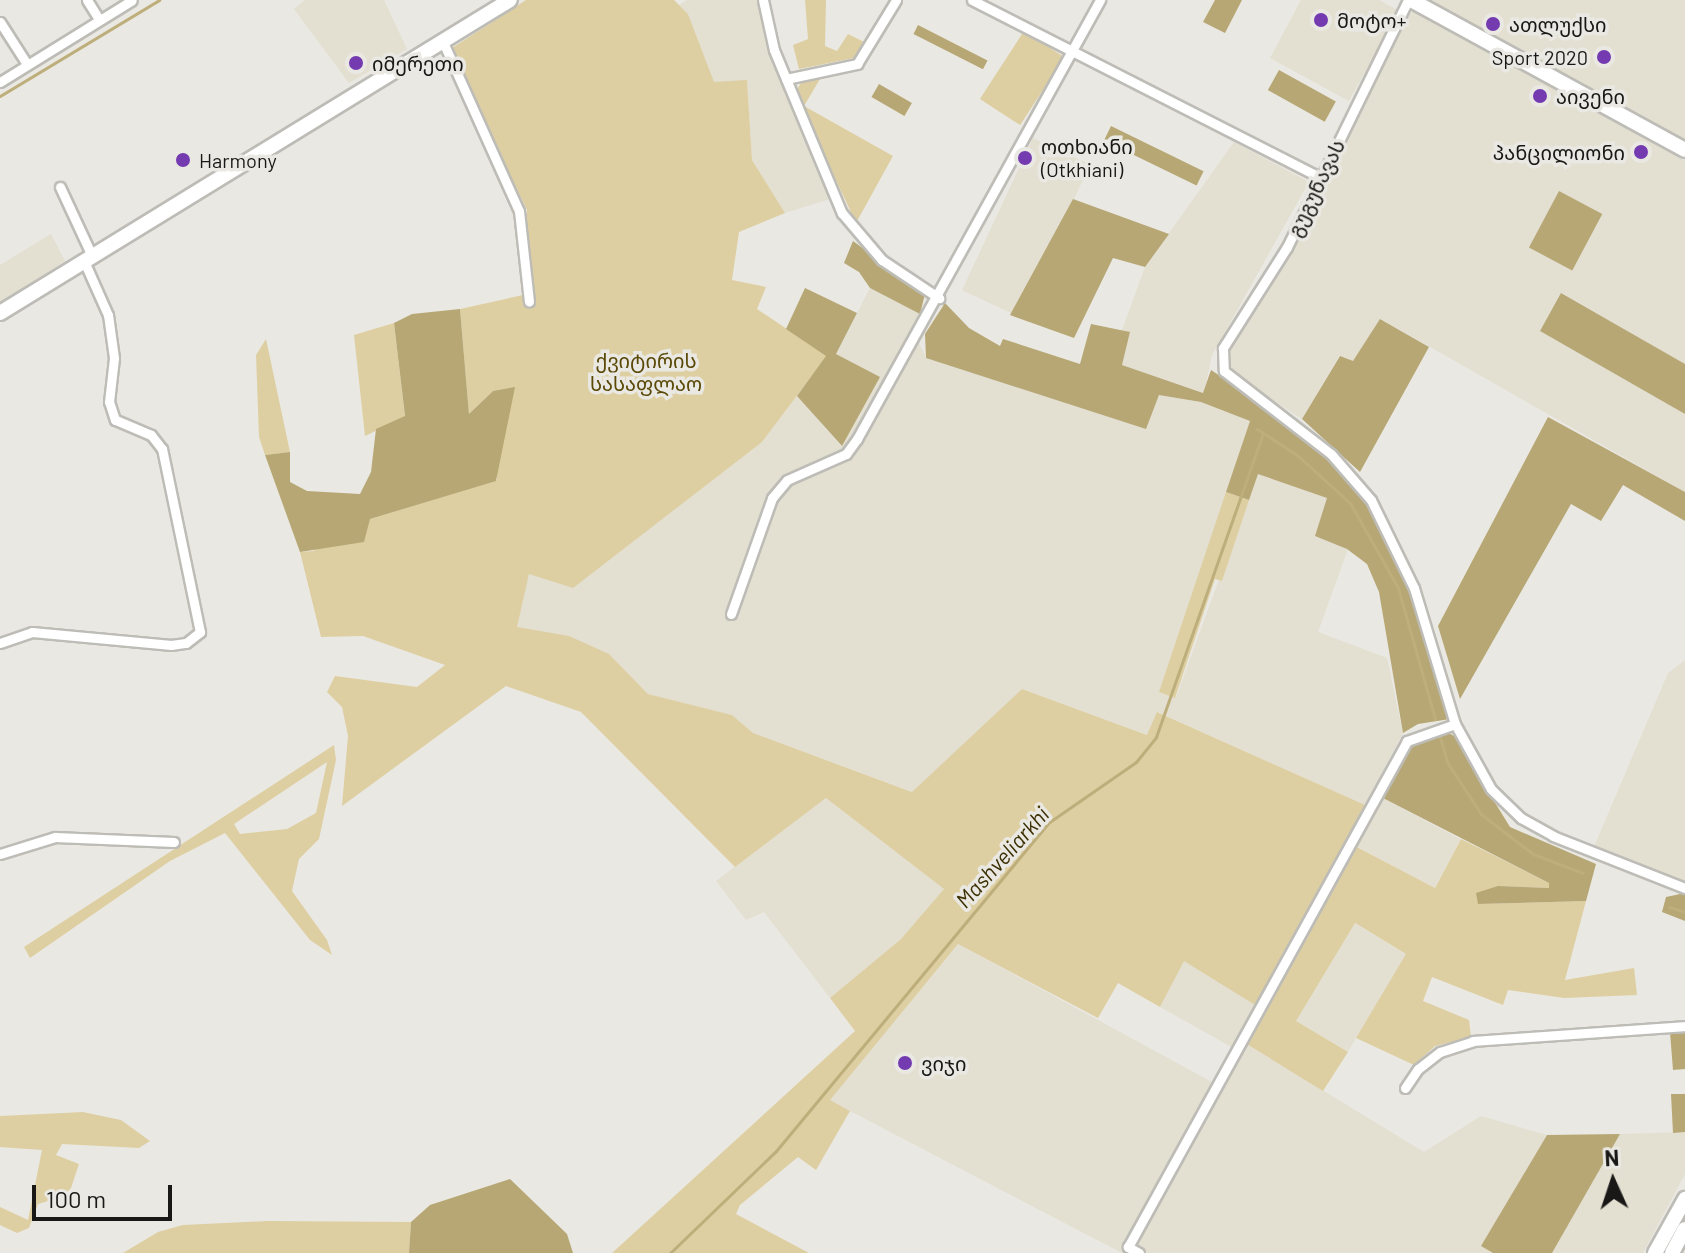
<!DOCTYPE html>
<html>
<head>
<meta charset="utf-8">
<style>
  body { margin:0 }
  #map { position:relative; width:1685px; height:1253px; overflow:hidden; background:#eae8e2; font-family:Barlow,"Noto Sans Georgian",sans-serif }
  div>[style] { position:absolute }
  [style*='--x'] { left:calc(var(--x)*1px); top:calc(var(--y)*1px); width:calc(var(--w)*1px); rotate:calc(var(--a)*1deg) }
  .built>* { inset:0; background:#e3dfd1; transform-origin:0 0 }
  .green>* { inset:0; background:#decfa2; transform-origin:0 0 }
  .forest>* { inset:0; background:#b7a774; transform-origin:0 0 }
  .stream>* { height:3px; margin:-1.5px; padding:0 1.5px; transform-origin:1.5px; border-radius:1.5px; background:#beae7b }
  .roads { filter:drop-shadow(2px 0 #bdbcb6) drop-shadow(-2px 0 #bdbcb6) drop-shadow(0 2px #bdbcb6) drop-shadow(0 -2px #bdbcb6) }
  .street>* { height:9px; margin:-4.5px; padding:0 4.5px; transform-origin:4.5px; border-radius:4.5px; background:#fff }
  .secondary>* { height:14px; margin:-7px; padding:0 7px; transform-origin:7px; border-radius:7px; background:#fff }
  .primary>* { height:14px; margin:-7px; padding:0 7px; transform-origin:7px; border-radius:7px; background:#fff }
  .dots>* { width:22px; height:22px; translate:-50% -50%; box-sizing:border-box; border:4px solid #eae8e2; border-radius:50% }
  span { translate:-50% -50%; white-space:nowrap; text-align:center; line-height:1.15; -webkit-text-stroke:7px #eae8e2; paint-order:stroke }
  .poi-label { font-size:20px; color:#191816 }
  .left { translate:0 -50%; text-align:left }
  .right { translate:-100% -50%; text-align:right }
  .street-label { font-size:20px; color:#191816 }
  .park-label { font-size:20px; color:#594806 }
  .water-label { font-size:22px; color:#3b2f03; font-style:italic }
  .north { position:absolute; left:1573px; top:1141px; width:80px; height:80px; -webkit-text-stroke:6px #eae8e2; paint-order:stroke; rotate:357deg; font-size:22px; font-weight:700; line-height:32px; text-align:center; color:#191816 }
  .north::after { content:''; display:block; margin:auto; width:28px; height:36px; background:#191816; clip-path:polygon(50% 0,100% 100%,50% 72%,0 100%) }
  .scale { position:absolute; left:32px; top:1185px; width:140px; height:36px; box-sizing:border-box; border:4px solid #191816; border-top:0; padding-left:10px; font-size:24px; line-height:28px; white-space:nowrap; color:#191816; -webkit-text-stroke:6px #eae8e2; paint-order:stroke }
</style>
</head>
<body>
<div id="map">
  <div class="built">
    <div style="clip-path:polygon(305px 0,384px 0,407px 49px,349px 83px,294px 9px)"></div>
    <div style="clip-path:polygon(687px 0,758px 0,777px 72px,830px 199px,785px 213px,752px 160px,747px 81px,714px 83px,688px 14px,679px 5px)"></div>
    <div style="clip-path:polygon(1301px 0,1379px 0,1399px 11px,1349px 101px,1270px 58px)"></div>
    <div style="clip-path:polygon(1426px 0,1685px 0,1685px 143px,1434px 4px)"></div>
    <div style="clip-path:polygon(1415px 11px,1685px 161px,1685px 364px,1562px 293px,1540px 331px,1685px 414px,1685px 492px,1381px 319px,1353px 362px,1339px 356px,1302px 419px,1228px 371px,1230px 347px,1279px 273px,1406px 16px)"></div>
    <div style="left:1033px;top:138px;width:63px;height:168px;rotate:25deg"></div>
    <div style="clip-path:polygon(1234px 142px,1309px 182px,1212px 355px,1204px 393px,1122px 365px,1130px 333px,1122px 330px,1145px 267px)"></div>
    <div style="clip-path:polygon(51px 234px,65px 261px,0 303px,0 265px)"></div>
    <div style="clip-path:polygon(870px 288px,920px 314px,912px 328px,926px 358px,1146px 428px,1159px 395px,1201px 402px,1250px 421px,1160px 692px,1176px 697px,1258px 473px,1328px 498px,1315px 536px,1348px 549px,1318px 632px,1387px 658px,1403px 733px,1365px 805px,1158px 712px,1148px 735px,1022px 689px,913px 792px,753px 733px,732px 715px,648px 694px,609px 654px,516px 627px,529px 574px,762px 442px,797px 396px,841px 446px,879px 377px,836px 354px)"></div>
    <div style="clip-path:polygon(1685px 660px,1685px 884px,1593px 849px,1668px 673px)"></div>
    <div style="left:1381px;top:797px;width:90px;height:55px;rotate:28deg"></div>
    <div style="clip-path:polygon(826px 798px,944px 889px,901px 939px,830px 998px,764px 912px,746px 920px,716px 881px)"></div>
    <div style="left:1354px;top:923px;width:61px;height:114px;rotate:31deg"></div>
    <div style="clip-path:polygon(958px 944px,1223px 1088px,1245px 1043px,1424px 1152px,1481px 1116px,1547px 1135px,1482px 1246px,1493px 1253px,1122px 1253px,829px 1100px)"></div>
    <div style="clip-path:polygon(1184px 960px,1255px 1005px,1235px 1049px,1160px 1007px)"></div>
    <div style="clip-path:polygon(1685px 1132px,1685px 1174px,1643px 1253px,1552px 1253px,1620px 1134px)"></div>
  </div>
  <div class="green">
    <div style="clip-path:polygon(526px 0,674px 0,688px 14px,714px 82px,747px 80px,752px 160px,785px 213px,739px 232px,732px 280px,766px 287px,757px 309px,827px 356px,762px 442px,573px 588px,529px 574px,517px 627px,569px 636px,609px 654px,648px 694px,732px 715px,753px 733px,912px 792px,1022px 689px,1147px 735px,1157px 712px,1365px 805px,1255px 1005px,1184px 961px,1160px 1007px,1118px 983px,1098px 1018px,958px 944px,830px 1100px,850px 1111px,816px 1170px,798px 1157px,740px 1205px,736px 1214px,809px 1253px,612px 1253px,855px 1031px,830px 998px,901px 939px,944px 889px,826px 798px,735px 867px,581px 712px,506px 686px,342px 806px,348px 736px,342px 707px,327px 692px,335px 676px,417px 687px,445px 665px,363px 636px,321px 637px,300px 552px,313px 551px,370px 519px,497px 480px,493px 391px,469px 414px,460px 309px,523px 295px,526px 309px,527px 210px,449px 50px)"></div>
    <div style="clip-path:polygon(805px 0,826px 0,825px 46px,837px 51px,848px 34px,864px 42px,854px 58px,799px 69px,793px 45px,808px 39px)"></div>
    <div style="left:1024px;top:31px;width:48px;height:81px;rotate:33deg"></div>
    <div style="clip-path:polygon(804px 79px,820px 79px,804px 106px,893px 156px,856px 223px,795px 92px)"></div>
    <div style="clip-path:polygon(394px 323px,405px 417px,365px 436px,354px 335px)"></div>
    <div style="clip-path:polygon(266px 339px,290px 452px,265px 455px,259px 437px,256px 355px)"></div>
    <div style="clip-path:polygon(1226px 492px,1249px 500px,1222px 581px,1215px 579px,1175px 698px,1159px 692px)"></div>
    <div style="clip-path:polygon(evenodd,334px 745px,336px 760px,319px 839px,299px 859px,292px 891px,327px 940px,332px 955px,310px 940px,225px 833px,170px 861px,30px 958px,24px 947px,334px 745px,327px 762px,316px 813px,287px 829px,240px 834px,234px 824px,327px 762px)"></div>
    <div style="clip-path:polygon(1461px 839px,1549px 883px,1549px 888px,1498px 886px,1478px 904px,1586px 901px,1565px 980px,1634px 968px,1637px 995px,1564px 998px,1508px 990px,1503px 1005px,1432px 977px,1423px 1001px,1469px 1020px,1471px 1037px,1435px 1046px,1414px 1065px,1356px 1038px,1406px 954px,1355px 923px,1296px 1021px,1348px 1052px,1323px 1091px,1245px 1043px,1355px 846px,1435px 888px)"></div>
    <div style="clip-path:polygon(83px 1112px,121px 1120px,150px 1141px,139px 1148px,62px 1144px,56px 1155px,79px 1164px,71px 1188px,62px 1197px,38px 1204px,29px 1228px,17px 1233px,0 1225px,0 1207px,28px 1220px,42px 1150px,0 1147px,0 1116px)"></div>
    <div style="clip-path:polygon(268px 1221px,411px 1222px,409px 1253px,123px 1253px,158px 1232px,183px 1225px)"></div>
  </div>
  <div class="forest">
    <div style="clip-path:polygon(1215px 0,1242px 0,1225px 33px,1203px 22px)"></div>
    <div style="left:918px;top:25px;width:78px;height:10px;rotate:27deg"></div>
    <div style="left:1279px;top:70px;width:65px;height:23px;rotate:29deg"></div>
    <div style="left:879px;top:84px;width:38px;height:15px;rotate:30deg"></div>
    <div style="left:1111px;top:126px;width:103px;height:16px;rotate:26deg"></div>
    <div style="left:1559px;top:191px;width:49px;height:64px;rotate:28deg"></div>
    <div style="clip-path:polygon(1073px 199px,1169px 234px,1145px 267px,1113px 258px,1074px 338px,1010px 315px)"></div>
    <div style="clip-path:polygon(853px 241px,925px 294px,920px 314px,870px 288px,859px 272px,844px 263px)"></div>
    <div style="clip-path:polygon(805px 288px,857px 313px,836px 354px,880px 377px,842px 446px,797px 396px,826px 356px,786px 329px)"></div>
    <div style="clip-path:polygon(1561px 293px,1685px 364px,1685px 414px,1540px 331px)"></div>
    <div style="clip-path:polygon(945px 303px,969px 328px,1000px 346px,1003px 339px,1080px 364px,1091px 324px,1130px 332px,1122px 365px,1203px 393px,1211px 370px,1275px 412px,1327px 456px,1367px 503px,1411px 590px,1450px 719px,1418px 724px,1403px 733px,1379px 592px,1367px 564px,1347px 549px,1315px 536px,1327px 498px,1258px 474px,1249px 500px,1226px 492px,1250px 421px,1201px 402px,1159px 395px,1146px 429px,926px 358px,925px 334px)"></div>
    <div style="clip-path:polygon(460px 309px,469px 414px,493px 391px,515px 387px,496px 481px,370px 519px,364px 542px,300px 552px,265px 455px,290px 452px,290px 482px,307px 491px,360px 494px,371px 472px,376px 429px,405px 416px,394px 323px,412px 314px)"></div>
    <div style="clip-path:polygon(1380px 319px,1429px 347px,1360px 472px,1302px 419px,1340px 356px,1353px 361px)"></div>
    <div style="clip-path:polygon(1548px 417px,1685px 492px,1685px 521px,1623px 485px,1601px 521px,1571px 504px,1460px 699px,1438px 626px)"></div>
    <div style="clip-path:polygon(1445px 731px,1454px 736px,1510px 827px,1596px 864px,1586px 901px,1478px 904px,1476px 893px,1498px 886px,1549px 888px,1549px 883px,1381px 797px,1410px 748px)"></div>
    <div style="clip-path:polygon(1685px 893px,1685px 921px,1662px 912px,1666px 897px)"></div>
    <div style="clip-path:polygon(1685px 1030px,1685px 1069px,1673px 1070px,1670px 1032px)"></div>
    <div style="clip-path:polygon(1671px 1094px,1685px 1094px,1685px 1132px,1673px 1133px)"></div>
    <div style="clip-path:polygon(1620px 1134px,1552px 1253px,1493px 1253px,1481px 1246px,1547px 1135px)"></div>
    <div style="clip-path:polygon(510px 1179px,567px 1234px,573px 1253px,409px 1253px,411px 1222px,430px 1205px)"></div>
  </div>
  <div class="stream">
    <div style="--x:0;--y:96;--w:186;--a:-31.1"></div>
    <div style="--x:1257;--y:429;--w:48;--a:33"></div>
    <div style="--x:1297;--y:455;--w:72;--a:42.2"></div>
    <div style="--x:1350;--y:503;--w:98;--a:60.5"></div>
    <div style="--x:1398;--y:588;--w:136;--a:74.2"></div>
    <div style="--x:1440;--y:737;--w:26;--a:74"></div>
    <div style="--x:1447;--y:762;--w:62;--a:56.8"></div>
    <div style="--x:1481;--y:814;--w:66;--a:37.6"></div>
    <div style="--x:1533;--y:854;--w:53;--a:20.8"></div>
    <div style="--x:1669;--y:907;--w:17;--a:17"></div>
    <div style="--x:670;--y:1253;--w:147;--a:-43.9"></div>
    <div style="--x:776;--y:1151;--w:426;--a:-50.3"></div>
    <div style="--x:1048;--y:823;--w:107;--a:-34.7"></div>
    <div style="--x:1136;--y:762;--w:32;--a:-51"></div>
    <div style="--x:1156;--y:737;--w:322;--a:-70.6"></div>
  </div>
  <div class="roads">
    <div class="street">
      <div style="--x:87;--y:0;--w:22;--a:58"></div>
      <div style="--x:763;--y:0;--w:51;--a:77.6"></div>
      <div style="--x:774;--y:50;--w:177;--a:67.4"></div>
      <div style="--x:842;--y:213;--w:62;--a:49.6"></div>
      <div style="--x:882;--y:260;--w:69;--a:33.7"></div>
      <div style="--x:972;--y:0;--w:392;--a:27"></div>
      <div style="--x:1408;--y:0;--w:275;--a:116.1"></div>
      <div style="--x:1287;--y:247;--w:120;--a:122.4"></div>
      <div style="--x:1223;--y:348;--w:23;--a:88"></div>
      <div style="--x:1224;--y:371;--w:135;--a:37.8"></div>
      <div style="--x:1331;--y:454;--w:61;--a:49"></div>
      <div style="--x:1371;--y:500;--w:98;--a:64"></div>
      <div style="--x:1414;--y:588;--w:142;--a:73.2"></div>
      <div style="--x:1455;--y:724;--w:74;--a:61"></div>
      <div style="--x:1491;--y:789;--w:42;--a:44"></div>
      <div style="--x:1521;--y:818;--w:37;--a:29"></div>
      <div style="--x:1553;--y:836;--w:142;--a:21.5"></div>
      <div style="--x:0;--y:22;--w:50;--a:57.3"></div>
      <div style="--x:443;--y:42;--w:185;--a:65.8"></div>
      <div style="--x:519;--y:211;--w:91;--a:83.7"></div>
      <div style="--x:786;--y:79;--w:73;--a:-11.9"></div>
      <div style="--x:857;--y:64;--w:75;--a:-58.6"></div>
      <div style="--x:0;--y:82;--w:155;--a:-31.8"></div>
      <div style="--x:60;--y:187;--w:76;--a:65.1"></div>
      <div style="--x:731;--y:614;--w:123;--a:-70.5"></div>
      <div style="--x:772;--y:498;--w:23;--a:-50"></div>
      <div style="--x:787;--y:480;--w:64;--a:-23.8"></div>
      <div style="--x:846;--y:454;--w:19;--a:-54"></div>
      <div style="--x:857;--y:439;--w:502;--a:-61.03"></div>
      <div style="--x:0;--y:643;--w:34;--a:-19"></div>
      <div style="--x:32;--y:632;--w:140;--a:5.3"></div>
      <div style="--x:171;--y:645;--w:15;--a:-8"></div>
      <div style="--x:186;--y:643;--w:18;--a:-38"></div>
      <div style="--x:200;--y:632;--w:187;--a:-101.7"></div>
      <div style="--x:162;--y:449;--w:18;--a:-128"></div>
      <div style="--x:151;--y:435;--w:39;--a:-157"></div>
      <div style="--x:115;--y:420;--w:19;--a:-108"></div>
      <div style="--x:109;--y:402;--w:44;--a:-83.5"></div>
      <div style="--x:114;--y:358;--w:43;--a:-97.9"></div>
      <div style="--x:108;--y:315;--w:59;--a:-114"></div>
      <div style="--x:0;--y:854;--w:58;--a:-17.2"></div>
      <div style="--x:55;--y:837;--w:119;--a:2.4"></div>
      <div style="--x:1405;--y:1088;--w:23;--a:-56"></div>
      <div style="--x:1418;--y:1069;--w:28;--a:-38"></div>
      <div style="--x:1440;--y:1052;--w:35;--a:-18"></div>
      <div style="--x:1473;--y:1041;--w:213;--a:-4"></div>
      <div style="--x:1139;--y:1253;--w:13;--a:-151"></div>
      <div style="--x:1128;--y:1247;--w:578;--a:-61.13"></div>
      <div style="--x:1407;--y:741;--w:51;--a:-19.5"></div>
    </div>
    <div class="secondary">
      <div style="--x:1411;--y:0;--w:312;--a:28.7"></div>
      <div style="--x:1655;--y:1253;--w:62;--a:-60.9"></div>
      <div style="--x:1672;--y:1253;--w:27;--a:-62"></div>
    </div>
    <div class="primary">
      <div style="--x:0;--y:313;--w:598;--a:-31.54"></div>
    </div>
  </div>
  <div class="dots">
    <div style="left:1321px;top:20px;background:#743ab0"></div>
    <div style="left:1493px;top:24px;background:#743ab0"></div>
    <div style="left:1604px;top:57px;background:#743ab0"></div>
    <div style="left:356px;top:63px;background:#743ab0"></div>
    <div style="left:1540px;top:96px;background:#743ab0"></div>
    <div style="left:1641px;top:152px;background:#743ab0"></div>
    <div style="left:1025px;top:158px;background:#743ab0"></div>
    <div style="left:183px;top:160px;background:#743ab0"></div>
    <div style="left:905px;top:1063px;background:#743ab0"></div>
  </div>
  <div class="poi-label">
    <span class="left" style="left:1337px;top:20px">მოტო+</span>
    <span class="left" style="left:1509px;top:24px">ათლუქსი</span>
    <span class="right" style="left:1588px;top:57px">Sport 2020</span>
    <span class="left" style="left:372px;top:63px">იმერეთი</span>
    <span class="left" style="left:1556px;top:96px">აივენი</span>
    <span class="left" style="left:1041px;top:158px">ოთხიანი<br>(Otkhiani)</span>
    <span class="right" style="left:1625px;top:152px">პანცილიონი</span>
    <span class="left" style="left:199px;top:160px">Harmony</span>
    <span class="left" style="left:921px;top:1063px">ვიჯი</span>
  </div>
  <div class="street-label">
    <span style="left:1316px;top:188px;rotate:-64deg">გუგუნავას</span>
  </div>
  <div class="park-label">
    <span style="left:646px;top:372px">ქვიტირის<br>სასაფლაო</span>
  </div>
  <div class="water-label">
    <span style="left:1002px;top:857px;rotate:-48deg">Mashveliarkhi</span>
  </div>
  <div class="north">N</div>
  <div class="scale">100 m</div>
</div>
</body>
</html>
